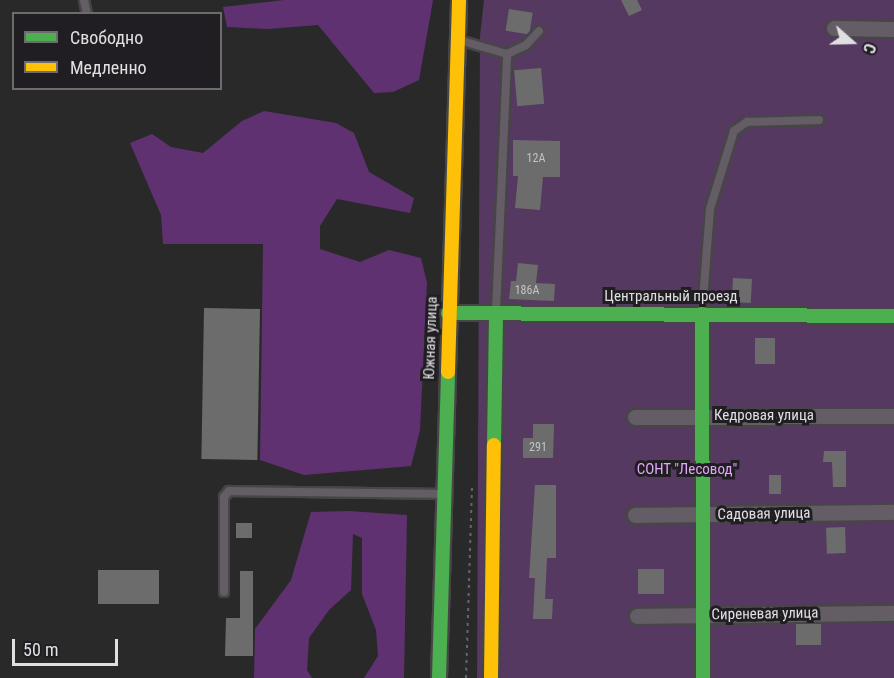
<!DOCTYPE html>
<html>
<head>
<meta charset="utf-8">
<style>
  body { margin:0 }
  #map { position:relative; width:894px; height:678px; overflow:hidden; background:#2a292a; font-family:"Roboto Condensed",sans-serif }
  div>[style] { position:absolute }
  [style*='--x'] { left:calc(var(--x)*1px); top:calc(var(--y)*1px); width:calc(var(--w)*1px); rotate:calc(var(--a)*1deg) }
  .green>* { inset:0; background:#553960 }
  .forest>* { inset:0; background:#603171 }
  .building>* { inset:0; background:#6d6c6d; transform-origin:0 0 }
  .path>* { height:2px; margin-top:-1px; transform-origin:0; background:repeating-linear-gradient(90deg,#68646a 0 3px,transparent 0 7.5px) }
  .roads { filter:drop-shadow(2px 0 #474647) drop-shadow(-2px 0 #474647) drop-shadow(0 2px #474647) drop-shadow(0 -2px #474647) }
  .lane>* { height:8px; margin:-4px; padding:0 4px; transform-origin:4px; border-radius:4px; background:#645d66 }
  .street>* { height:15px; margin:-7.5px; padding:0 7.5px; transform-origin:7.5px; border-radius:7.5px; background:#645d66 }
  .fast>* { height:14px; margin:-7px; padding:0 7px; transform-origin:7px; border-radius:7px; background:#4caf50 }
  .slow>* { height:14px; margin:-7px; padding:0 7px; transform-origin:7px; border-radius:7px; background:#ffc107 }
  span { translate:-50% -50%; white-space:nowrap; text-align:center; line-height:1.15; -webkit-text-stroke:6px #201e22; paint-order:stroke }
  .number-label { font-size:12px; color:#c3c2c4 }
  .number-label span { -webkit-text-stroke-width:0 }
  .street-label { font-size:15px; color:#e0dfe1 }
  .park-label { font-size:15px; color:#e1a7f9 }
  .legend { position:absolute; left:12px; top:12px; width:210px; height:78px; box-sizing:border-box; background:#201e22; border:2px solid #6d6b6e; margin:0; padding:8px 10px; list-style:none; font-size:18px; color:#e0dfe1 }
  .legend li { display:flex; align-items:center; gap:12px; height:30px }
  .legend b { width:30px; border:2px solid #6d6b6e }
  .north { position:absolute; left:822px; top:12px; width:60px; height:60px; -webkit-text-stroke:4px #201e22; paint-order:stroke; rotate:110deg; font-size:16px; font-weight:700; line-height:24px; text-align:center; color:#e0dfe1 }
  .north::after { content:''; display:block; margin:auto; width:21px; height:27px; background:#e0dfe1; clip-path:polygon(50% 0,100% 100%,50% 72%,0 100%) }
  .scale { position:absolute; left:12px; top:639px; width:106px; height:27px; box-sizing:border-box; border:3px solid #e0dfe1; border-top:0; padding-left:8px; font-size:18px; line-height:21px; white-space:nowrap; color:#e0dfe1; -webkit-text-stroke:4px #201e22; paint-order:stroke }
</style>
</head>
<body>
<div id="map">
  <div class="green">
    <div style="clip-path:polygon(484px 0,894px 0,894px 678px,477px 678px,480px 36px)"></div>
  </div>
  <div class="forest">
    <div style="clip-path:polygon(284px 0,433px 0,419px 80px,393px 92px,374px 93px,318px 25px,268px 29px,227px 27px,223px 7px)"></div>
    <div style="clip-path:polygon(264px 111px,336px 123px,354px 133px,369px 172px,414px 198px,410px 213px,337px 199px,320px 226px,320px 249px,360px 262px,389px 250px,421px 258px,427px 283px,420px 430px,411px 466px,304px 475px,260px 460px,263px 244px,163px 244px,161px 215px,130px 143px,152px 134px,171px 147px,203px 153px,242px 121px)"></div>
    <div style="clip-path:polygon(349px 511px,407px 515px,404px 678px,364px 678px,378px 656px,376px 630px,362px 594px,362px 538px,353px 534px,351px 590px,329px 610px,309px 638px,307px 670px,312px 678px,254px 678px,255px 629px,291px 580px,311px 512px)"></div>
  </div>
  <div class="building">
    <div style="clip-path:polygon(621px 0,637px 0,642px 10px,629px 16px)"></div>
    <div style="left:509px;top:9px;width:24px;height:22px;rotate:9deg"></div>
    <div style="left:541px;top:68px;width:36px;height:27px;rotate:85deg"></div>
    <div style="clip-path:polygon(513px 140px,560px 141px,560px 177px,543px 177px,540px 210px,515px 208px,518px 176px,513px 176px)"></div>
    <div style="clip-path:polygon(518px 263px,538px 265px,536px 283px,555px 284px,554px 301px,509px 299px,511px 281px,516px 281px)"></div>
    <div style="left:733px;top:278px;width:19px;height:24px;rotate:3deg"></div>
    <div style="left:204px;top:308px;width:56px;height:151px;rotate:1deg"></div>
    <div style="left:755px;top:338px;width:20px;height:26px"></div>
    <div style="clip-path:polygon(533px 424px,554px 424px,553px 458px,523px 458px,523px 438px,533px 438px)"></div>
    <div style="clip-path:polygon(824px 451px,846px 451px,846px 487px,833px 487px,832px 462px,823px 462px)"></div>
    <div style="left:769px;top:475px;width:12px;height:19px"></div>
    <div style="clip-path:polygon(535px 485px,556px 485px,556px 558px,547px 558px,545px 599px,553px 599px,552px 619px,533px 619px,535px 578px,529px 578px)"></div>
    <div style="left:236px;top:523px;width:16px;height:15px"></div>
    <div style="left:845px;top:527px;width:26px;height:19px;rotate:88deg"></div>
    <div style="left:638px;top:569px;width:26px;height:25px"></div>
    <div style="left:98px;top:570px;width:61px;height:34px"></div>
    <div style="clip-path:polygon(240px 571px,253px 571px,253px 656px,225px 656px,226px 618px,240px 618px)"></div>
    <div style="left:796px;top:624px;width:25px;height:21px"></div>
  </div>
  <div class="path">
    <div style="--x:466;--y:678;--w:193;--a:-88.2"></div>
  </div>
  <div class="roads">
    <div class="lane">
      <div style="--x:84;--y:0;--w:14;--a:78"></div>
      <div style="--x:459;--y:40;--w:50;--a:16.3"></div>
      <div style="--x:496;--y:311;--w:257;--a:-87.5"></div>
      <div style="--x:507;--y:54;--w:21;--a:-25"></div>
      <div style="--x:526;--y:45;--w:19;--a:-47"></div>
      <div style="--x:702;--y:313;--w:104;--a:-85.6"></div>
      <div style="--x:710;--y:209;--w:82;--a:-72.9"></div>
      <div style="--x:734;--y:131;--w:16;--a:-35"></div>
      <div style="--x:747;--y:122;--w:72;--a:-1.6"></div>
      <div style="--x:224;--y:592;--w:95;--a:-90"></div>
      <div style="--x:224;--y:497;--w:8;--a:-50"></div>
      <div style="--x:229;--y:491;--w:213;--a:0.8"></div>
    </div>
    <div class="street">
      <div style="--x:834;--y:28;--w:60;--a:1"></div>
      <div style="--x:635;--y:417;--w:259;--a:-0.2"></div>
      <div style="--x:635;--y:515;--w:259;--a:-0.7"></div>
      <div style="--x:637;--y:616;--w:257;--a:-0.7"></div>
    </div>
    <div class="fast">
      <div style="--x:448;--y:313;--w:446;--a:0.4"></div>
      <div style="--x:702;--y:314;--w:364;--a:89.8"></div>
      <div style="--x:494;--y:445;--w:132;--a:-89.1"></div>
      <div style="--x:439;--y:678;--w:306;--a:-88.3"></div>
    </div>
    <div class="slow">
      <div style="--x:448;--y:372;--w:372;--a:-88.3"></div>
      <div style="--x:491;--y:678;--w:233;--a:-89.3"></div>
    </div>
  </div>
  <div class="number-label">
    <span style="left:536px;top:159px">12А</span>
    <span style="left:527px;top:291px">186А</span>
    <span style="left:538px;top:448px">291</span>
  </div>
  <div class="street-label">
    <span style="left:671px;top:297px">Центральный проезд</span>
    <span style="left:431px;top:338px;rotate:-88deg">Южная улица</span>
    <span style="left:764px;top:416px">Кедровая улица</span>
    <span style="left:764px;top:514px;rotate:-1deg">Садовая улица</span>
    <span style="left:765px;top:614px;rotate:-1deg">Сиреневая улица</span>
  </div>
  <div class="park-label">
    <span style="left:687px;top:470px">СОНТ "Лесовод"</span>
  </div>
  <ul class="legend">
  <li><b style="height:8px;background:#4caf50"></b>Свободно</li>
  <li><b style="height:8px;background:#ffc107"></b>Медленно</li>
  </ul>
  <div class="north">С</div>
  <div class="scale">50 m</div>
</div>
</body>
</html>
